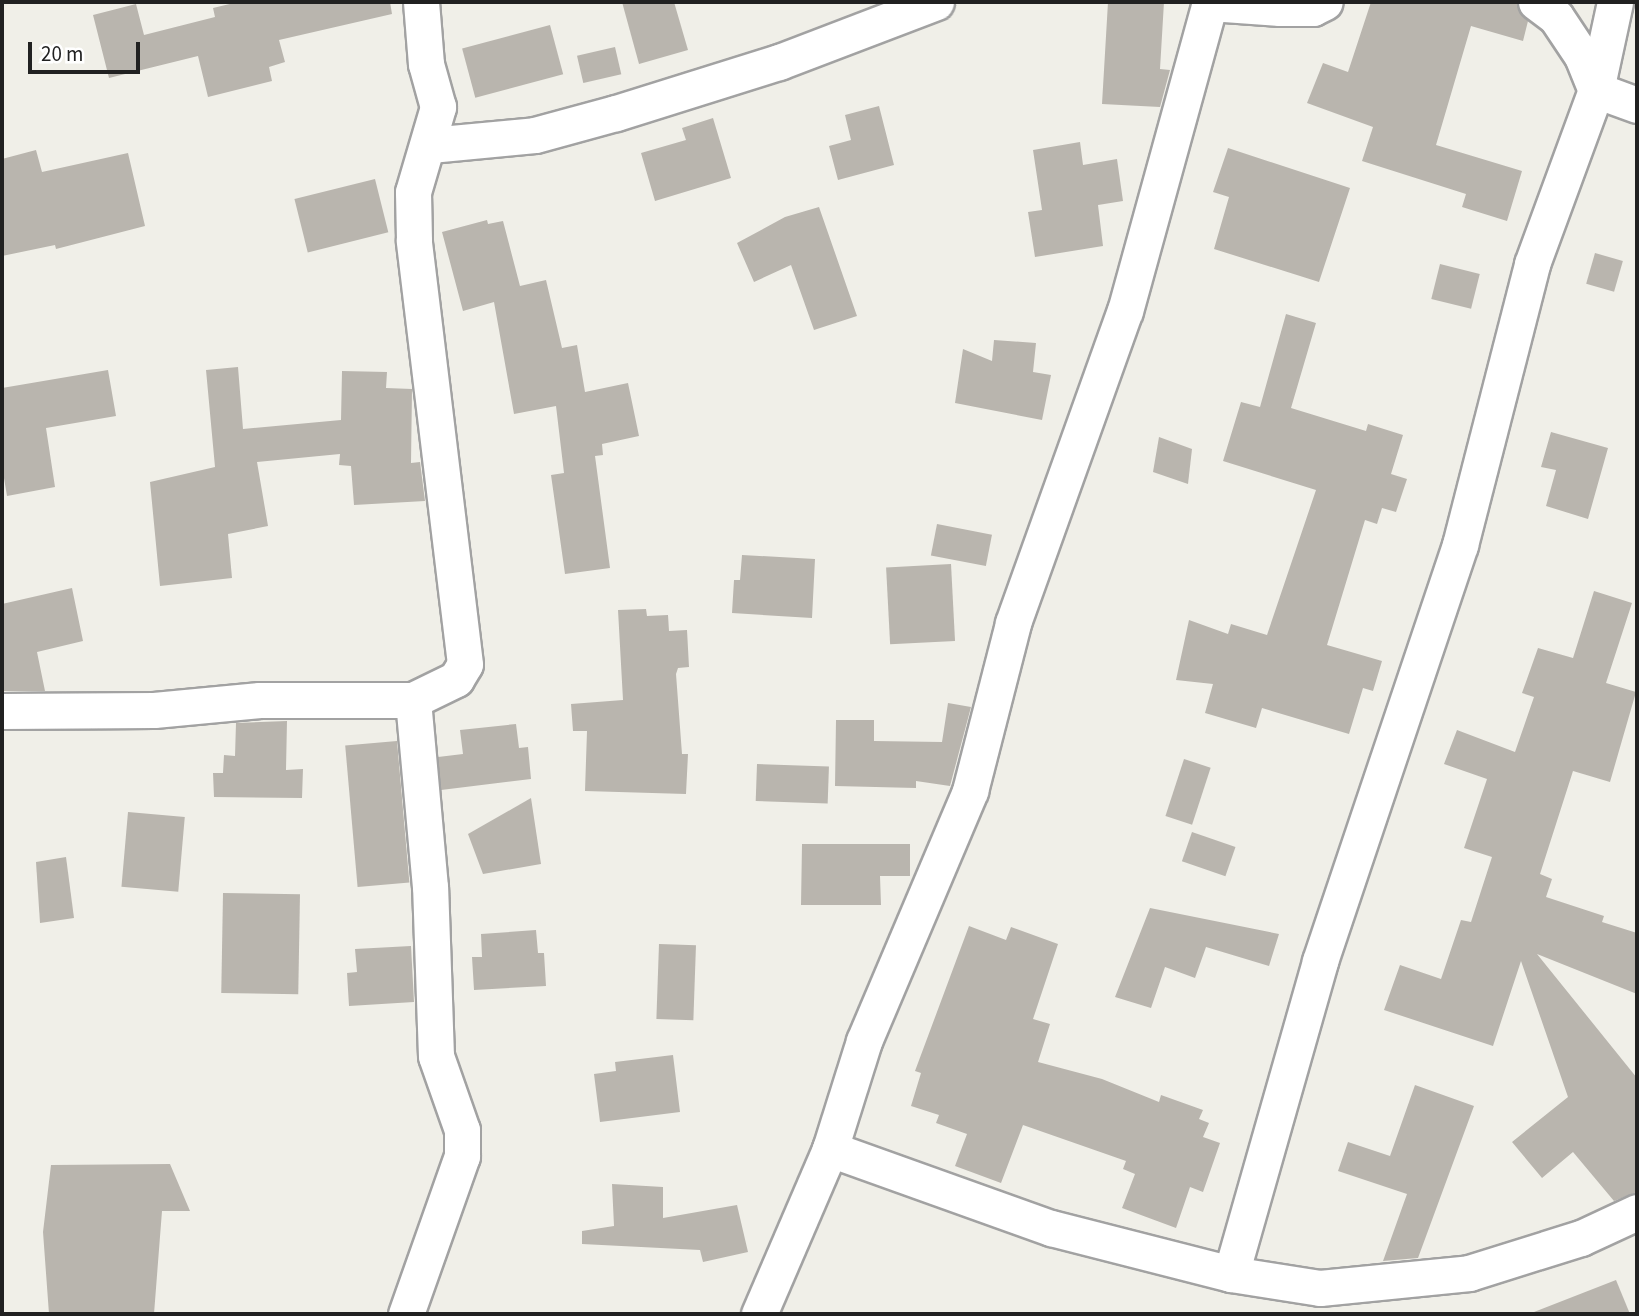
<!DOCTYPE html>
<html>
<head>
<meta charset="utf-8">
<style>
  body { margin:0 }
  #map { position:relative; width:1639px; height:1316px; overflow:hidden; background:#f0efe8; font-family:"Source Sans 3",sans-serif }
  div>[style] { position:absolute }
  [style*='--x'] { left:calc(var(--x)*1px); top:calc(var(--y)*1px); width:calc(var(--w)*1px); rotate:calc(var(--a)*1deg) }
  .building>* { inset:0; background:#b9b5ae; transform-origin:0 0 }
  .roads { filter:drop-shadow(2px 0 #a2a2a2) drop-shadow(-2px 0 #a2a2a2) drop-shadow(0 2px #a2a2a2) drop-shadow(0 -2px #a2a2a2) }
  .minor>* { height:35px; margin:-17.5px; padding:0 17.5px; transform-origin:17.5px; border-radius:17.5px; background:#fff }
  span { translate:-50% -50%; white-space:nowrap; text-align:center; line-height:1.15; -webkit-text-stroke:5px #fff; paint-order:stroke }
  .frame { position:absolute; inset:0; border:4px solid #212121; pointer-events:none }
  .scale { position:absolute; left:28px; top:42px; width:112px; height:32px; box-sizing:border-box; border:4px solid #212121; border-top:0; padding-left:9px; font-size:21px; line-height:24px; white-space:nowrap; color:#212121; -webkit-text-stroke:5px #fff; paint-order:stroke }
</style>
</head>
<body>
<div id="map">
  <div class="building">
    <div style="clip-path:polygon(238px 2px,390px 2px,392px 14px,279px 40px,285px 62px,269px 67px,272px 81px,208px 97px,198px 56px,109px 78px,93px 15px,136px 4px,144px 35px,215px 17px,213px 8px)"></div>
    <div style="clip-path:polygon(622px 2px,674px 2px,688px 50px,639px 64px)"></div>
    <div style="clip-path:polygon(1108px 2px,1164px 2px,1160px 69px,1170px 70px,1160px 107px,1102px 104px)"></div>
    <div style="clip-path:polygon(1371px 2px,1516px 2px,1528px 21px,1523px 41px,1471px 26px,1436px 145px,1522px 171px,1507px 221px,1462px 207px,1466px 194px,1362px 161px,1373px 127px,1307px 103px,1323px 63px,1348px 72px)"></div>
    <div style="left:550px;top:25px;width:51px;height:91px;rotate:75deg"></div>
    <div style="left:615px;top:47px;width:28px;height:39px;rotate:77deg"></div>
    <div style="clip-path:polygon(879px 106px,894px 165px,838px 180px,829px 146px,851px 140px,845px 115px)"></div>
    <div style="clip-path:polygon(713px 118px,731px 178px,655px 201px,641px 153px,686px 140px,682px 128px)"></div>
    <div style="clip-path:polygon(1080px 142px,1083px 165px,1117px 159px,1123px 201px,1098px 205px,1103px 246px,1035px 257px,1028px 212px,1042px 210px,1033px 150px)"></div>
    <div style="clip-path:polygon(1228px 148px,1350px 188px,1319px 282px,1214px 249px,1229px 197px,1213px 192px)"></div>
    <div style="clip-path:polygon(36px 150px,42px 172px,128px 153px,145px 226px,56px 249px,55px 245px,2px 256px,2px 159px)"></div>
    <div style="left:375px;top:179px;width:55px;height:83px;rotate:76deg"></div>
    <div style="clip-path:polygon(819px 207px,857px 316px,814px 330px,791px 265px,754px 282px,737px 243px,785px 217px)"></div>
    <div style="clip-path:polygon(487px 220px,488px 224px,503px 221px,520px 286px,546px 280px,562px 348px,577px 345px,585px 392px,628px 383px,639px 436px,602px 444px,603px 455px,595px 456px,610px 568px,565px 574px,551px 475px,564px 473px,556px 406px,514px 414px,494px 302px,463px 311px,442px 232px)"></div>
    <div style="left:1595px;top:253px;width:29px;height:32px;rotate:16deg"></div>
    <div style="left:1440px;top:264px;width:41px;height:36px;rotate:14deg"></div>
    <div style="clip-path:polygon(1286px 314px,1316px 323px,1291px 408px,1366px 431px,1368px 424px,1403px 435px,1391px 474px,1407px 479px,1396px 512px,1382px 508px,1377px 524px,1365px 520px,1327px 645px,1382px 661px,1373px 691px,1363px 688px,1349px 734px,1262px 708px,1256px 728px,1205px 713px,1213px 684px,1176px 680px,1189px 620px,1228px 634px,1231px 624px,1267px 635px,1316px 490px,1223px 461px,1241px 402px,1260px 407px)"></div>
    <div style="clip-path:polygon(994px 340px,1036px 343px,1033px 372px,1051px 375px,1042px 420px,955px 403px,963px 349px,992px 361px)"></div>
    <div style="clip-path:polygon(238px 367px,243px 429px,341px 420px,342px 371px,387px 372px,386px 388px,412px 389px,411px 463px,420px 462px,425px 501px,354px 505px,351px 466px,339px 465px,340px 454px,257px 462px,268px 526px,228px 534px,232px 578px,160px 586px,150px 482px,215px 467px,206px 370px)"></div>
    <div style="clip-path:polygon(108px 370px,116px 416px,46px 428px,55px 487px,7px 496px,2px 466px,2px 388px)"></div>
    <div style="clip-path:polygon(1551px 432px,1608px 448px,1588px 519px,1546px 506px,1556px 470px,1541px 467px)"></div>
    <div style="clip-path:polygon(1159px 437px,1192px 449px,1188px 484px,1153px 472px)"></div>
    <div style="left:937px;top:524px;width:56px;height:32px;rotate:11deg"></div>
    <div style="clip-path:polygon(742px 555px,815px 559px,812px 618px,732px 613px,734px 580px,740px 580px)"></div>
    <div style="left:951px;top:564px;width:77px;height:65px;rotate:87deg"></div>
    <div style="clip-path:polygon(72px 588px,83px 641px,37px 652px,45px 691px,2px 691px,2px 604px)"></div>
    <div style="clip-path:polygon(1594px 591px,1632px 603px,1606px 683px,1636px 692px,1610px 782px,1573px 771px,1540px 874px,1552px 879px,1546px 897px,1604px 916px,1602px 922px,1637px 933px,1637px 994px,1537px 954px,1637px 1078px,1637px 1192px,1614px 1201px,1573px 1152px,1542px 1178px,1512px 1142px,1568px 1097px,1521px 961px,1493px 1046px,1384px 1010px,1400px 965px,1441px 979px,1461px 920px,1471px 922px,1492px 857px,1464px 848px,1487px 779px,1444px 764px,1457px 730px,1515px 752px,1534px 697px,1522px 693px,1538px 648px,1573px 658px)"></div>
    <div style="clip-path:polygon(646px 609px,647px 616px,668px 615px,669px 631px,687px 630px,689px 667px,678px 668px,676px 674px,682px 754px,688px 754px,686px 794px,585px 791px,587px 731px,573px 731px,571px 704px,623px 700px,618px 610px)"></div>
    <div style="clip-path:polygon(948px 703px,971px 707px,950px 786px,916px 781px,916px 788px,835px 786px,836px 720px,874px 720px,874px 741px,942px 742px)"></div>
    <div style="clip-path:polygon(287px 721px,286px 770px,303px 769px,302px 798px,214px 797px,213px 773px,223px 773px,224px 755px,235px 756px,236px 723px)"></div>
    <div style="clip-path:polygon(516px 724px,519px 748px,528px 747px,531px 779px,441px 790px,438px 757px,463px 754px,460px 730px)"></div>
    <div style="left:397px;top:741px;width:142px;height:52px;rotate:85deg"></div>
    <div style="left:1184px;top:759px;width:28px;height:60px;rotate:18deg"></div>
    <div style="left:757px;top:764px;width:72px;height:37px;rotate:2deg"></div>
    <div style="clip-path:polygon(531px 798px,541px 864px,483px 874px,468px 834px)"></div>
    <div style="left:128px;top:812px;width:57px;height:75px;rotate:5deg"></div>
    <div style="left:1192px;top:832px;width:46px;height:31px;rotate:19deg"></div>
    <div style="clip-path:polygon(802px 844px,910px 844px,910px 876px,880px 876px,881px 905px,801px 905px)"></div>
    <div style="clip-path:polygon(66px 857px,74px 918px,40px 923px,36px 862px)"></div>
    <div style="left:223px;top:893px;width:77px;height:100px;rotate:1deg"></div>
    <div style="clip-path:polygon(1150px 908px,1279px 934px,1269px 966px,1206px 947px,1195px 978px,1165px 967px,1151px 1008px,1115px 997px)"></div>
    <div style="clip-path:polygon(969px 926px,1006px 940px,1011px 927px,1058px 944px,1033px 1019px,1050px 1024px,1038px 1062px,1102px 1079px,1159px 1102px,1161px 1095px,1203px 1110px,1199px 1119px,1209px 1123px,1203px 1137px,1220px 1143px,1203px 1192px,1190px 1187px,1176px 1228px,1122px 1208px,1135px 1174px,1123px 1169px,1126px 1161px,1023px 1125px,1001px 1183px,955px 1166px,967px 1134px,936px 1123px,939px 1115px,911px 1106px,921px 1073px,915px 1071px)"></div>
    <div style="clip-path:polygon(536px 930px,538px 953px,544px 953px,546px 986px,474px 990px,472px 957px,482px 957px,481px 934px)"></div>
    <div style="left:659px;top:944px;width:37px;height:75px;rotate:2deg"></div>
    <div style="clip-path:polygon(411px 946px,414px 1002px,349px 1006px,347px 973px,357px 972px,355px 949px)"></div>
    <div style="clip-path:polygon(673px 1055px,680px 1112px,600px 1122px,594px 1074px,616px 1071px,615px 1062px)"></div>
    <div style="clip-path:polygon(1415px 1085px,1474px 1106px,1418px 1258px,1383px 1261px,1407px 1194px,1338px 1171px,1348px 1142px,1390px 1156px)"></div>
    <div style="clip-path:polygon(170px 1164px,190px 1211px,162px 1211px,154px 1314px,49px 1314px,43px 1232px,51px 1165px)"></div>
    <div style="clip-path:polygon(612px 1184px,663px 1187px,663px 1218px,737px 1205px,748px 1252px,703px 1262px,700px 1250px,582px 1244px,582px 1231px,614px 1226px)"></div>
    <div style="clip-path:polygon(1616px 1280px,1630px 1314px,1534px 1314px,1534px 1312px)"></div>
  </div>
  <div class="roads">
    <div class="minor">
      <div style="--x:1536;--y:2;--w:25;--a:37"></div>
      <div style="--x:1556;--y:17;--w:47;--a:56.3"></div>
      <div style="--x:1582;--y:56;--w:37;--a:68"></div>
      <div style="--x:1596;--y:90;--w:44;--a:20.1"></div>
      <div style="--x:1210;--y:3;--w:70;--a:4.1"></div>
      <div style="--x:1280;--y:8;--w:33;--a:0"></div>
      <div style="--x:1313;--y:8;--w:13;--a:-27"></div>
      <div style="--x:430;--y:145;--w:105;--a:-5.4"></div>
      <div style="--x:535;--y:135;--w:84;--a:-15.2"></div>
      <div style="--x:616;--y:113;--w:171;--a:-17.4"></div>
      <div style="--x:779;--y:62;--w:168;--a:-20.9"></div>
      <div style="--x:2;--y:711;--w:152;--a:-0.4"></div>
      <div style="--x:154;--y:710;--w:106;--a:-5.4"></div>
      <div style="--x:260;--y:700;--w:153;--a:0"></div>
      <div style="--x:413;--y:700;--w:48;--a:-26"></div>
      <div style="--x:456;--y:679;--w:17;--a:-59"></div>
      <div style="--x:465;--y:664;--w:427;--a:-96.9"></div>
      <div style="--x:414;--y:240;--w:48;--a:-91.2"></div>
      <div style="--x:413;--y:192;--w:89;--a:-73.6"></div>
      <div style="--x:438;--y:107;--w:45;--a:-105.6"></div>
      <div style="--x:426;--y:64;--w:62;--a:-94.6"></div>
      <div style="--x:830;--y:1149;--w:235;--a:19.7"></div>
      <div style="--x:1051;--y:1228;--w:186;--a:14.3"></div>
      <div style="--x:1231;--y:1274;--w:90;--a:8.9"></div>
      <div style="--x:1320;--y:1288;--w:150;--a:-5.7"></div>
      <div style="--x:1469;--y:1273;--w:117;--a:-17.4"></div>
      <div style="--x:1581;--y:1238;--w:62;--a:-24.9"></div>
      <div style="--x:1231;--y:1274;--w:325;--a:-74.1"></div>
      <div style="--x:1320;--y:961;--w:439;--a:-71.4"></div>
      <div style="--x:1460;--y:545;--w:290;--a:-75.6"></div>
      <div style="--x:1532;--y:264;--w:185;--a:-69.8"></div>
      <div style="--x:1596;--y:90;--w:90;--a:-77.8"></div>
      <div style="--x:406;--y:1314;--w:168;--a:-70.5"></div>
      <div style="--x:462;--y:1156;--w:26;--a:-90"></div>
      <div style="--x:462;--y:1130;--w:78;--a:-109.4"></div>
      <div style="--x:436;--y:1056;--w:169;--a:-92"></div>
      <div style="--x:430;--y:887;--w:188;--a:-95.2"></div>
      <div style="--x:759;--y:1314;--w:180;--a:-66.7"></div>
      <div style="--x:830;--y:1149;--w:113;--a:-72.5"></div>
      <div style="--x:864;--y:1041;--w:272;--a:-67"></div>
      <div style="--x:970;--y:791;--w:173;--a:-75.6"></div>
      <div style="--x:1013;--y:623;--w:331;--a:-70.3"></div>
      <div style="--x:1125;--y:311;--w:320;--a:-74.6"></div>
    </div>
  </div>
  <div class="frame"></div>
  <div class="scale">20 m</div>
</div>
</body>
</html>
